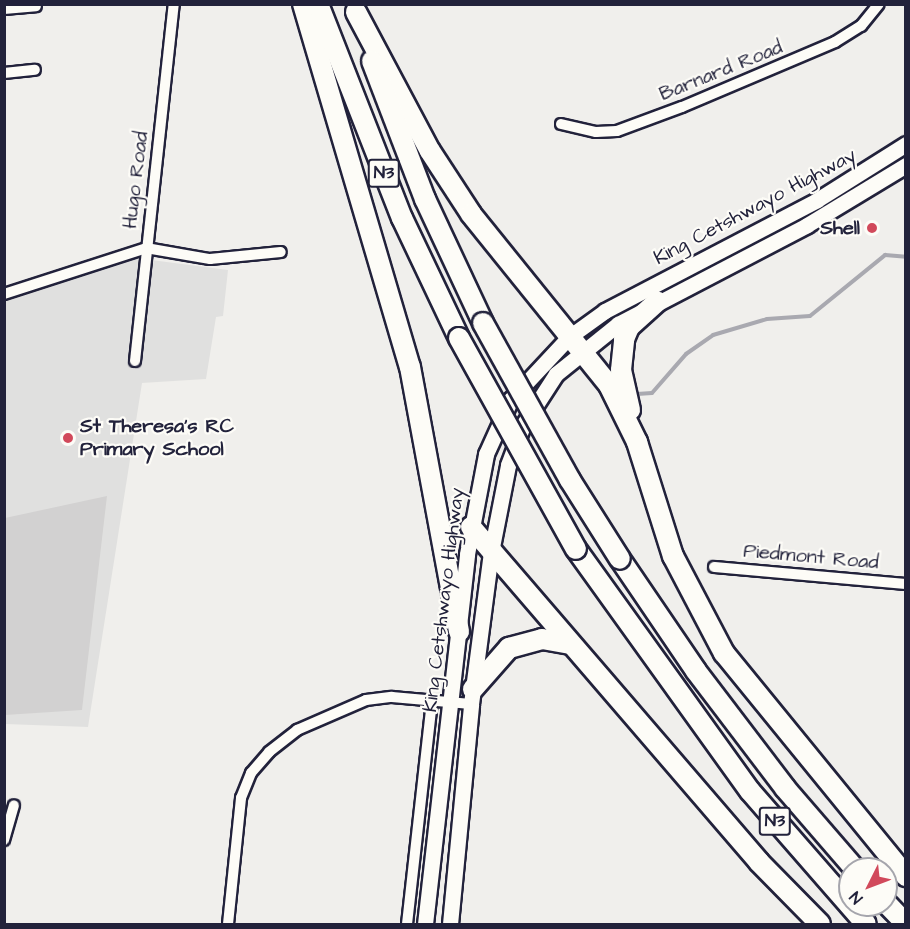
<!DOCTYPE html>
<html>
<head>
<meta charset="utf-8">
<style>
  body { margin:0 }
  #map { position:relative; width:910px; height:929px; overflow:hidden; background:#f0efec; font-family:"Architects Daughter",sans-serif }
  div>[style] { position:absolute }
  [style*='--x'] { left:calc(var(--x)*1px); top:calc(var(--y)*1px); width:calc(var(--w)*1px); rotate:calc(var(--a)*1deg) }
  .built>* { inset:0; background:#e0e0df }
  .green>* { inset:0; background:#d2d1d1 }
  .stream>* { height:4px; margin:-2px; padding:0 2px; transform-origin:2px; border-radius:2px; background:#a9a9b0 }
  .roads { filter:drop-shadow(2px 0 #22223b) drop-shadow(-2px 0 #22223b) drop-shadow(0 2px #22223b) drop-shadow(0 -2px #22223b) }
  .minor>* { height:10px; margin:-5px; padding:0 5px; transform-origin:5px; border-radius:5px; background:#fdfcf7 }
  .secondary>* { height:15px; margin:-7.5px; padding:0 7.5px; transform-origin:7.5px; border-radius:7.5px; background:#fdfcf7 }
  .motorway>* { height:20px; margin:-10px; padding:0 10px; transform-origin:10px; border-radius:10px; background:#fdfcf7 }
  .bridges { filter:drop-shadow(2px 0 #22223b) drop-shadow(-2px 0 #22223b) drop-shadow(0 2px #22223b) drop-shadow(0 -2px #22223b) }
  .motorway-bridge>* { height:20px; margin:-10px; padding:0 10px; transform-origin:10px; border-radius:10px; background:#fdfcf7 }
  .dots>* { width:16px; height:16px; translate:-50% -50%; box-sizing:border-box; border:3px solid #fdfcf7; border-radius:50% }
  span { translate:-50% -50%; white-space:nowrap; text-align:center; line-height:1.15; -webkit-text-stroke:4.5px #fdfcf7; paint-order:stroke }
  .shield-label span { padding:2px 4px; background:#fdfcf7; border:2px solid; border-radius:4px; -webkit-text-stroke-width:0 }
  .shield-label { font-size:18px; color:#22223b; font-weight:700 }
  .street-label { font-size:20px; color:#22223b }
  .poi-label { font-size:20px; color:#22223b; font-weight:700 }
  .right { translate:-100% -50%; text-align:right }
  .left { translate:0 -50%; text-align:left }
  .frame { position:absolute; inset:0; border:6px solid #22223b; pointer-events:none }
  .north { position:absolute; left:838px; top:857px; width:60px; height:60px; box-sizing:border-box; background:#fdfcf7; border:2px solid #a5a5ac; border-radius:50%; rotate:228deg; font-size:16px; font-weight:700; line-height:24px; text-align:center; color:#22223b }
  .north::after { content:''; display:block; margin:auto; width:21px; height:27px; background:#d1495b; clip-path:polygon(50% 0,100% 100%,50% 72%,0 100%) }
</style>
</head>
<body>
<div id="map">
  <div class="built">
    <div style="clip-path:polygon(136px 258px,228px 270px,223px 316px,216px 317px,206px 379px,142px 383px,88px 727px,5px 724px,5px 300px)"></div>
  </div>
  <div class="green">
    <div style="clip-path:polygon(107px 496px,82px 710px,5px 715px,5px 518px)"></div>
  </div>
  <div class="stream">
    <div style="--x:637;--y:394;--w:15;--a:-4"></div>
    <div style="--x:652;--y:393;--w:52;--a:-48.9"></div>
    <div style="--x:686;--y:354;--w:33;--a:-35"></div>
    <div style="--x:713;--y:335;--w:56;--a:-16.5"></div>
    <div style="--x:767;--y:319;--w:43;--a:-4"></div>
    <div style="--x:810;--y:316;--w:97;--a:-39.1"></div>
    <div style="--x:885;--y:255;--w:21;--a:5"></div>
  </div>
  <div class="roads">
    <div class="minor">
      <div style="--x:4;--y:9;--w:32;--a:-5"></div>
      <div style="--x:4;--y:73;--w:31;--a:-6"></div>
      <div style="--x:561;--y:124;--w:36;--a:13"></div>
      <div style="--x:596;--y:132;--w:21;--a:-3"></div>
      <div style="--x:617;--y:131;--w:69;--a:-20.3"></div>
      <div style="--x:682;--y:107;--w:166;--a:-23"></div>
      <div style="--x:835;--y:42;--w:31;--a:-32"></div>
      <div style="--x:861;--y:26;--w:28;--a:-51"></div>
      <div style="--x:4;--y:294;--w:149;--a:-17.9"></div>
      <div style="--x:146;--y:248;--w:65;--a:9.8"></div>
      <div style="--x:210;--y:259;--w:71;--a:-5.6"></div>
      <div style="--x:135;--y:361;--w:359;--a:-83.8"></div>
      <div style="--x:714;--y:567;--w:193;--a:5.1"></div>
      <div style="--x:4;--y:840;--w:36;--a:-74"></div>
      <div style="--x:228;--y:924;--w:127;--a:-84.1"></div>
      <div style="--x:241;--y:798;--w:27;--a:-68"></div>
      <div style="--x:251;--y:773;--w:28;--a:-49"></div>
      <div style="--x:269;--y:752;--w:36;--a:-38"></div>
      <div style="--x:297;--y:730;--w:75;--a:-23.5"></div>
      <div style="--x:366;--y:700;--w:26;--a:-7"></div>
      <div style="--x:392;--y:697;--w:79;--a:5.1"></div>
      <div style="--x:407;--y:924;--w:225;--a:-83.6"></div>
    </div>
    <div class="secondary">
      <div style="--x:425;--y:924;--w:372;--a:-83.5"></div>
      <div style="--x:467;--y:554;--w:102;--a:-79.2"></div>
      <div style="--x:486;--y:454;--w:60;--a:-65.6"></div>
      <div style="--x:511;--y:399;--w:85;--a:-46.9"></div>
      <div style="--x:569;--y:337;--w:44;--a:-35.8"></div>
      <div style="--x:605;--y:311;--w:239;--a:-27.6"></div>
      <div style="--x:817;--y:200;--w:105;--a:-32.2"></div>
      <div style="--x:450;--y:924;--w:221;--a:-84.5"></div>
      <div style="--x:471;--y:704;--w:153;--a:-82.5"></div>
      <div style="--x:491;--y:552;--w:89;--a:-78.9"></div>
      <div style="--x:508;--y:465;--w:43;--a:-69.4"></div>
      <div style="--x:523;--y:425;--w:61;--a:-57.1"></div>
      <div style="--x:556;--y:374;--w:80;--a:-38.9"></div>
      <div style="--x:618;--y:324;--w:213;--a:-27.6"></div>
      <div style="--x:807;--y:225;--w:116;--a:-31.2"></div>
    </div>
    <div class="motorway">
      <div style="--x:303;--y:4;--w:378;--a:73.6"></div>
      <div style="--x:410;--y:367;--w:269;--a:79.5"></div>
      <div style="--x:318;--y:4;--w:230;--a:68.6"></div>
      <div style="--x:402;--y:218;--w:133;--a:64.6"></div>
      <div style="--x:356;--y:12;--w:157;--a:62"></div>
      <div style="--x:430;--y:151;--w:75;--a:56.9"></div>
      <div style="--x:471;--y:214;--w:220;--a:51.1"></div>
      <div style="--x:609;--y:385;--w:64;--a:63.8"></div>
      <div style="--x:637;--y:442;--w:120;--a:72.5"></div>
      <div style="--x:673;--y:556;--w:110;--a:62.3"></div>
      <div style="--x:724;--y:653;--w:288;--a:50.8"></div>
      <div style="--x:372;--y:61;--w:148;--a:69"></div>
      <div style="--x:425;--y:199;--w:137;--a:64.9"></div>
      <div style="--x:630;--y:410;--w:41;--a:-102.7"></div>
      <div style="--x:621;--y:370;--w:31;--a:-84"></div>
      <div style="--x:624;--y:339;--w:13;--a:-67"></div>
      <div style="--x:629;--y:327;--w:38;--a:-42"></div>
      <div style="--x:471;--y:527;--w:442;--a:49.3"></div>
      <div style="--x:759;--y:862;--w:87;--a:45.5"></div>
      <div style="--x:576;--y:549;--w:298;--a:54.3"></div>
      <div style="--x:750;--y:791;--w:176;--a:48.9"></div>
      <div style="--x:620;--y:559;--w:135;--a:55.8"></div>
      <div style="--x:696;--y:671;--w:147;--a:52.7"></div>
      <div style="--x:785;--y:788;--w:107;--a:49.2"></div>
      <div style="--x:473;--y:689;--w:55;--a:-48.7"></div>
      <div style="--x:509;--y:648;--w:34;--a:-15"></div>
      <div style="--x:542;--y:639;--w:27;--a:10"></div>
      <div style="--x:886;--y:903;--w:29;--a:46"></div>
    </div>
  </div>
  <div class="bridges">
    <div class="motorway-bridge">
      <div style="--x:483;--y:323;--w:179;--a:61"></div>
      <div style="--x:570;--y:480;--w:93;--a:57.7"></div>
      <div style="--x:459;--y:338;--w:241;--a:61"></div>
    </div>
  </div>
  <div class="dots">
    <div style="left:872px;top:228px;background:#d1495b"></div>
    <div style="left:68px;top:438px;background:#d1495b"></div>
  </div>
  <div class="shield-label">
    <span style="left:384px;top:173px">N3</span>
    <span style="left:775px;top:821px">N3</span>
  </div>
  <div class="street-label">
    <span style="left:721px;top:71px;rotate:-22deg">Barnard Road</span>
    <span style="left:136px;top:180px;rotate:-83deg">Hugo Road</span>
    <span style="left:755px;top:207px;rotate:-28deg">King Cetshwayo Highway</span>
    <span style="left:811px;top:557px;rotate:5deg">Piedmont Road</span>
    <span style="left:444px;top:600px;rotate:-83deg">King Cetshwayo Highway</span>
  </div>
  <div class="poi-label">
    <span class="right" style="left:860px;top:228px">Shell</span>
    <span class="left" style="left:80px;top:438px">St Theresa's RC<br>Primary School</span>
  </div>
  <div class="frame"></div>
  <div class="north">N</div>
</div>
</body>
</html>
